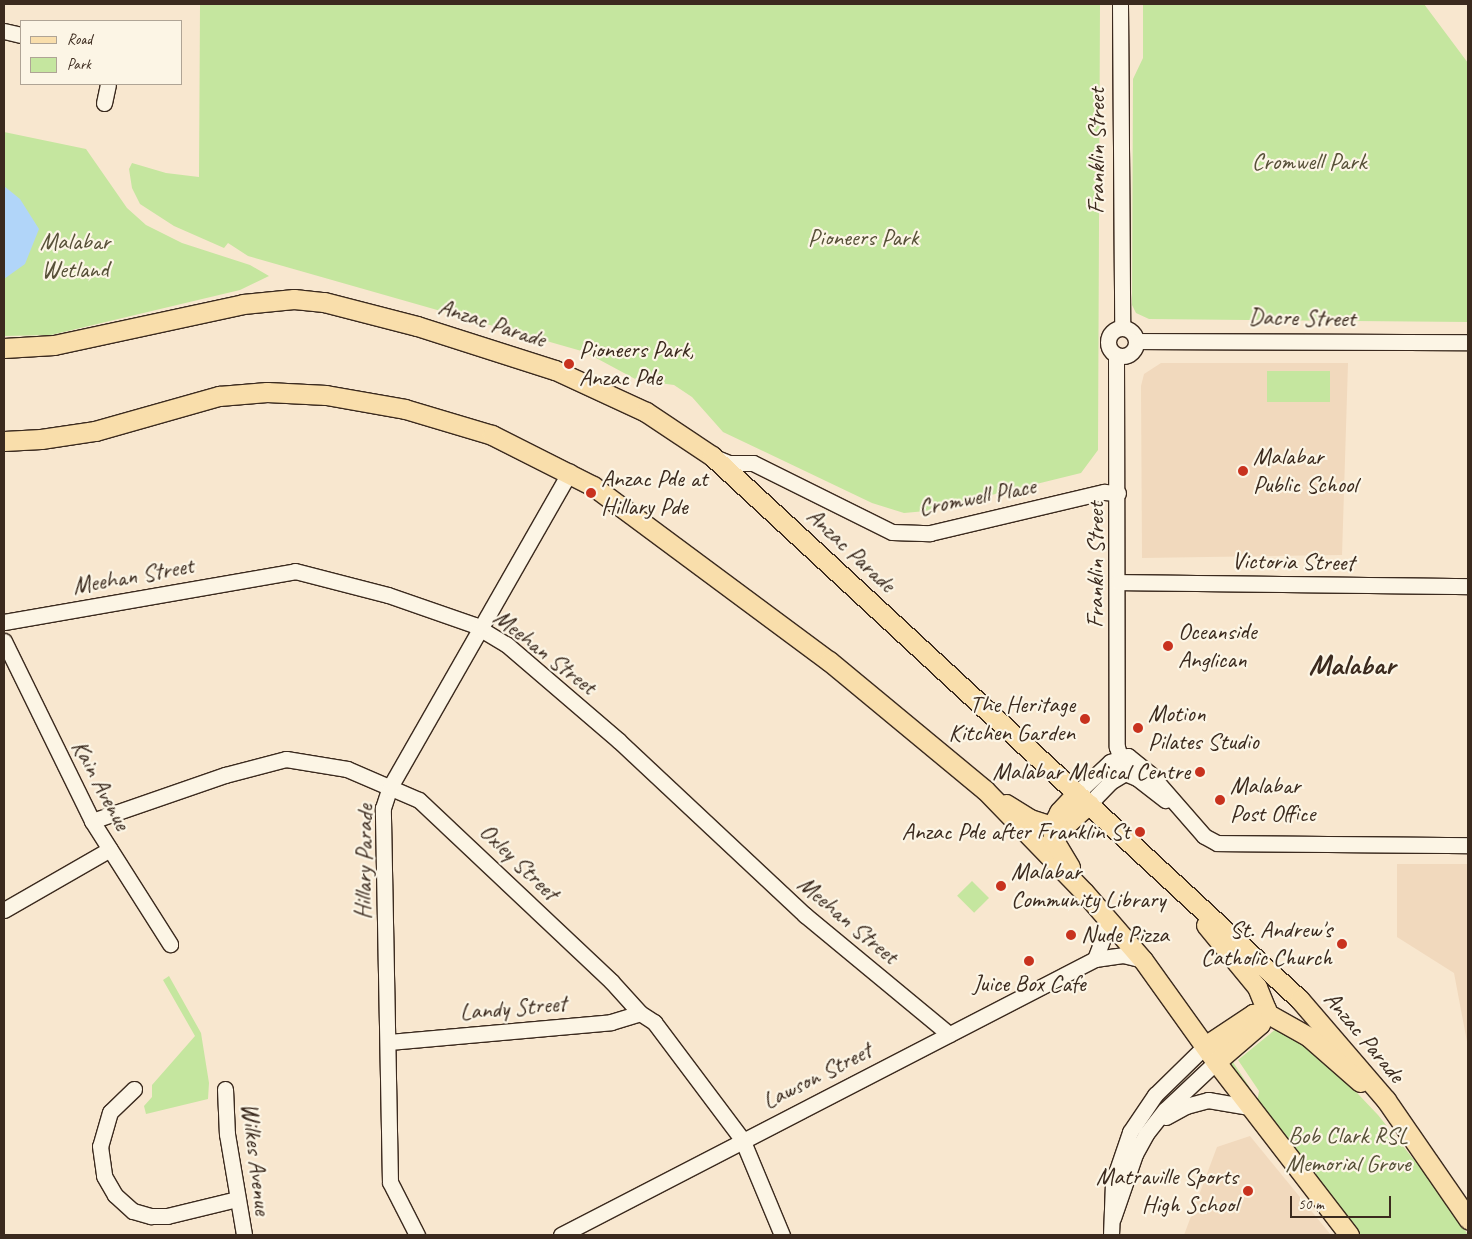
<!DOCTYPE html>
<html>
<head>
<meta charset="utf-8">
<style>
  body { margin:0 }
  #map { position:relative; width:1472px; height:1239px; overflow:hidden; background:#f8e7cf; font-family:Caveat,sans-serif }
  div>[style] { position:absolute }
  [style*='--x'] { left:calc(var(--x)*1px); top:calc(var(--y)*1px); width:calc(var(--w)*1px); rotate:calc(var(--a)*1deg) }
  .built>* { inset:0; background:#f1d9bd }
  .green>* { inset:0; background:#c5e69f; transform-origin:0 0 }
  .water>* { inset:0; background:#b1d5f9 }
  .roads { filter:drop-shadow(1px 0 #3b2a1e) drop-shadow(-1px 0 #3b2a1e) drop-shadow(0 1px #3b2a1e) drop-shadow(0 -1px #3b2a1e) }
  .minor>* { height:15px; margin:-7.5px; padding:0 7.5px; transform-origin:7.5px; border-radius:7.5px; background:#fcf5e5 }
  .minor>.ring { margin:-7.5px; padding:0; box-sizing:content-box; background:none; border:15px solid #fcf5e5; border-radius:50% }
  .major>* { height:19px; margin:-9.5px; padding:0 9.5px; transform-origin:9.5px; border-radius:9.5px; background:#f9deab }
  .dots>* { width:14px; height:14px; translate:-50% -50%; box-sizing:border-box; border:2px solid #fcf5e5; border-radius:50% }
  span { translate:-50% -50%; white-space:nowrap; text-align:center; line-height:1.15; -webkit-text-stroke:4.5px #fcf5e5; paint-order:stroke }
  .street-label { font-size:24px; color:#3b2a1e }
  .park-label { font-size:24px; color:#575038 }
  .poi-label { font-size:24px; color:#3b2a1e }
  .left { translate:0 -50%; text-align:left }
  .right { translate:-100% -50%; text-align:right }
  .district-label { font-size:29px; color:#3b2a1e; font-weight:700 }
  .frame { position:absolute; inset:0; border:5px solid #3b2a1e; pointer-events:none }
  .legend { position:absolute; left:20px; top:20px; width:162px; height:65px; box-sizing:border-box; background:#fcf5e5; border:1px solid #afa495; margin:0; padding:6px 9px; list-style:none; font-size:15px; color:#3b2a1e }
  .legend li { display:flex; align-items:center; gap:10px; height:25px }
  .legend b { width:25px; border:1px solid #afa495 }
  .scale { position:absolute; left:1290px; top:1196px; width:101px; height:22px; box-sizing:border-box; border:2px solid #3b2a1e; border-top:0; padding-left:6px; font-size:15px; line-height:18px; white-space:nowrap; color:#3b2a1e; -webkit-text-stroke:4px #fcf5e5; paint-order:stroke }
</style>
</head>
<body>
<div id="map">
  <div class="built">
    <div style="clip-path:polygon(1161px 363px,1348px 363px,1342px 555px,1142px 558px,1141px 386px,1144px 374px)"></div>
    <div style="clip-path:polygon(1397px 864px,1468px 864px,1468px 1047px,1454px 973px,1397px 937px)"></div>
    <div style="clip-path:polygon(1250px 1136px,1331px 1235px,1184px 1235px,1217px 1147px)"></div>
  </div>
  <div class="green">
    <div style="clip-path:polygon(200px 4px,1100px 4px,1098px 450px,1081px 473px,926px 511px,904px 513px,872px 503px,723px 432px,692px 397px,674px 385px,637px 380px,585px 352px,248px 256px,228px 243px,224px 248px,174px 226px,140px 204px,132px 188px,129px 169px,132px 163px,166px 173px,199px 177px)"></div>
    <div style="clip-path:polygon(1143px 4px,1424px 4px,1468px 63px,1468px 322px,1149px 319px,1136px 313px,1132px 305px,1133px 79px,1143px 58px)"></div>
    <div style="clip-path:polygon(4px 132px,86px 149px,127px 208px,146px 225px,182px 243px,250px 265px,269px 276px,240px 290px,51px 335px,4px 336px)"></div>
    <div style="left:1267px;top:371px;width:63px;height:31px"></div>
    <div style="left:972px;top:881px;width:24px;height:21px;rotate:45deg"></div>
    <div style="clip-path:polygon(169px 976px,201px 1033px,209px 1083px,208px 1099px,146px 1114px,144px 1106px,152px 1097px,152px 1085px,195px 1036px,163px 980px)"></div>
    <div style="clip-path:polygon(1282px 1024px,1322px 1056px,1378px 1115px,1447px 1201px,1468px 1235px,1360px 1235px,1304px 1168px,1257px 1103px,1259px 1091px,1238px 1060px)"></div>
    <div style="clip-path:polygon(1231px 1059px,1252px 1091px,1251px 1097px,1225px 1062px)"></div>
  </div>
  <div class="water">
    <div style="clip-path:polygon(4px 186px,20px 199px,39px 229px,25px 264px,4px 279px)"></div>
  </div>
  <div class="roads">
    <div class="minor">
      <div style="--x:1120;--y:4;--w:323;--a:89.6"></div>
      <div style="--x:4;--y:31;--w:17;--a:13"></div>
      <div style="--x:104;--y:103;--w:19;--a:-78"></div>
      <div class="ring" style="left:1108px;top:328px;width:13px;height:13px"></div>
      <div style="--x:1136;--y:341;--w:332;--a:0.2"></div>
      <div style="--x:1116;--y:355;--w:392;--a:89.9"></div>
      <div style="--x:1117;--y:747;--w:27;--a:73"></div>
      <div style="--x:714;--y:457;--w:16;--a:22"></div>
      <div style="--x:729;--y:463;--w:24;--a:0"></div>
      <div style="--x:753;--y:463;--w:155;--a:26.4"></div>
      <div style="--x:892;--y:532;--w:38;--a:2"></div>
      <div style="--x:930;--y:533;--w:179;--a:-13.3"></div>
      <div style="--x:1104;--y:492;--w:14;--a:4"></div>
      <div style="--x:1118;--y:582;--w:350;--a:0.7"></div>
      <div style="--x:4;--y:622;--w:295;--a:-9.9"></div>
      <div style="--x:295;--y:571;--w:96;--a:14.5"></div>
      <div style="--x:388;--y:595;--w:91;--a:19.2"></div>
      <div style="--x:474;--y:625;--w:37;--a:31"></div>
      <div style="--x:506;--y:644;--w:149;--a:40.6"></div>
      <div style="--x:619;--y:741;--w:255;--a:43.1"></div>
      <div style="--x:805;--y:915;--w:187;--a:39.6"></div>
      <div style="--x:4;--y:641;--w:200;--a:63.9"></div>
      <div style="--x:92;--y:821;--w:146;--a:57.6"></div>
      <div style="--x:1077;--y:793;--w:45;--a:-43.2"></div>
      <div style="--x:1110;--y:762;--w:19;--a:-18"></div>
      <div style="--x:1128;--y:756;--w:28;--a:39"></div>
      <div style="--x:1150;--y:774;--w:82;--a:48.9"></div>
      <div style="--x:1204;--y:836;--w:15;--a:28"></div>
      <div style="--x:1217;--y:843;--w:251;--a:0.5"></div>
      <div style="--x:1089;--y:804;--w:30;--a:-46"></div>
      <div style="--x:1110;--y:782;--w:17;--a:-31"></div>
      <div style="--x:1125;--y:773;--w:13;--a:23"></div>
      <div style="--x:1137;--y:778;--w:36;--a:38"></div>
      <div style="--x:92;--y:821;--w:141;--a:-19.1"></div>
      <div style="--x:225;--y:775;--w:63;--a:-14.7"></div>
      <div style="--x:286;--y:759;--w:62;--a:9.3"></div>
      <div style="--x:347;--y:769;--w:78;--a:23.3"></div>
      <div style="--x:419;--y:800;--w:264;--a:43.3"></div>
      <div style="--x:611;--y:981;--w:43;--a:47.8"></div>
      <div style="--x:640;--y:1013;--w:17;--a:33"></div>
      <div style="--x:654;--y:1022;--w:146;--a:53.1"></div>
      <div style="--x:742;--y:1139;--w:104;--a:67.4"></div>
      <div style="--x:4;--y:910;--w:122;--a:-29.9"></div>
      <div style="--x:1095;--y:959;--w:28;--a:-69"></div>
      <div style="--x:1105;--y:933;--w:15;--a:-86"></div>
      <div style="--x:389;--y:1042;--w:223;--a:-5.1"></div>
      <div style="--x:611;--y:1022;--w:30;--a:-17"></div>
      <div style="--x:134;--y:1089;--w:33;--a:136"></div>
      <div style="--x:110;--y:1112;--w:35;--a:106"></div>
      <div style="--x:100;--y:1146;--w:30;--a:82"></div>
      <div style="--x:104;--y:1176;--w:22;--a:60"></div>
      <div style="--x:115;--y:1195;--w:24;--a:42"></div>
      <div style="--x:133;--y:1211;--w:19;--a:16"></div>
      <div style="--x:151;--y:1216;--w:16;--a:0"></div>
      <div style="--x:167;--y:1216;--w:72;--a:-13.7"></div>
      <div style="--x:225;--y:1089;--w:45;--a:87.5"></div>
      <div style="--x:227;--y:1134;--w:102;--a:80.4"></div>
      <div style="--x:1166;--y:1117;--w:23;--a:-29"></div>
      <div style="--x:1186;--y:1106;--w:23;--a:-15"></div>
      <div style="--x:1208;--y:1100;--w:42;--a:9.7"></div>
      <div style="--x:1113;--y:1218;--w:68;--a:-71"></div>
      <div style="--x:1135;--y:1154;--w:23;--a:-61"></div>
      <div style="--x:1146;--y:1134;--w:31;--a:-52"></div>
      <div style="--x:1165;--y:1110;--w:70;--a:-43.3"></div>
      <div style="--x:417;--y:1235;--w:59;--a:-117"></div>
      <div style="--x:390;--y:1182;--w:374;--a:-91.1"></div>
      <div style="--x:383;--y:808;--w:22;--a:-72"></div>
      <div style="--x:390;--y:787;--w:363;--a:-60.3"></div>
      <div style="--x:561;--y:1235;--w:601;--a:-27.33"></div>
      <div style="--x:1095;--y:959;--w:28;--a:-8"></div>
      <div style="--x:1123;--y:955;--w:21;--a:14"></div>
      <div style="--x:1111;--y:1235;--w:53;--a:-87.8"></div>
      <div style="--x:1113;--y:1182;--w:53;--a:-71.2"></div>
      <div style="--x:1130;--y:1132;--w:45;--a:-56"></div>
      <div style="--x:1155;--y:1095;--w:70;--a:-44.4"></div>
    </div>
    <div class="major">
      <div style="--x:4;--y:348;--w:50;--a:-3.4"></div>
      <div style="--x:54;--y:345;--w:193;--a:-12.2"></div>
      <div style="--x:243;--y:304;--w:51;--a:-5.6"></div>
      <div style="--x:294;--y:299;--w:30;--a:6"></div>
      <div style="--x:324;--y:302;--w:96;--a:14.5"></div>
      <div style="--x:417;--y:326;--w:145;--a:17.7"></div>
      <div style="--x:555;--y:370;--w:100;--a:24.8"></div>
      <div style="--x:646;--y:412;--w:79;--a:33.7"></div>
      <div style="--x:712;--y:456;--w:801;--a:42.77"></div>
      <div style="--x:1300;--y:1000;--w:132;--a:49.3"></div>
      <div style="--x:1386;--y:1100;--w:145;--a:55.4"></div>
      <div style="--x:4;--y:441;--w:37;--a:-3"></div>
      <div style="--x:41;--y:439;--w:55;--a:-8.4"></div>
      <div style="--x:95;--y:431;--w:129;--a:-15.8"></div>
      <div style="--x:219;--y:396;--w:48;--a:-4.8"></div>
      <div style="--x:267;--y:392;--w:59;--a:2.9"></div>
      <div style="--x:326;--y:395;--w:80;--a:10"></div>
      <div style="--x:405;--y:409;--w:91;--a:16.6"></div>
      <div style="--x:492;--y:435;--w:113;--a:26.8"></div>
      <div style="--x:593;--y:486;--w:294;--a:36.6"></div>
      <div style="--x:829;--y:661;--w:202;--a:39.6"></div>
      <div style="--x:985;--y:790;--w:142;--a:45.9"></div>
      <div style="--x:1084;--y:892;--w:90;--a:49.1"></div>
      <div style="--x:1143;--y:960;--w:125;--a:54.4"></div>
      <div style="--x:1216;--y:1062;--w:218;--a:52.4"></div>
      <div style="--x:1006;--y:804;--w:28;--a:32"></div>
      <div style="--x:1030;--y:819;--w:23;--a:18"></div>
      <div style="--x:1052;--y:826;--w:17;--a:-13"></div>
      <div style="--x:1069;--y:822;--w:27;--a:-42"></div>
      <div style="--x:1070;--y:867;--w:33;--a:-121"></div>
      <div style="--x:1053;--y:839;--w:13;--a:-94"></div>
      <div style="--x:1052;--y:826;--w:16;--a:-63"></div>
      <div style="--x:1059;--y:812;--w:26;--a:-47"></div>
      <div style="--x:1206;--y:925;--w:80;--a:50.6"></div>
      <div style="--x:1257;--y:987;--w:24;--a:68"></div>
      <div style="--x:1266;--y:1009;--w:16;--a:112"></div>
      <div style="--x:1260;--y:1024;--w:58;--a:139.2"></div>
      <div style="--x:1205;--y:1046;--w:58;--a:-33.7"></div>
      <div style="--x:1253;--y:1014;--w:17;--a:3"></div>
      <div style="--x:1270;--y:1015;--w:45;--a:29.4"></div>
      <div style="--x:1309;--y:1037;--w:68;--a:41.4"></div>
    </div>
  </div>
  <div class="dots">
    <div style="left:569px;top:364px;background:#c8321e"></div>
    <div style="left:1243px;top:471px;background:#c8321e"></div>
    <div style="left:591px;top:493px;background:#c8321e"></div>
    <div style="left:1168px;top:646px;background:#c8321e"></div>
    <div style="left:1085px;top:719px;background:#c8321e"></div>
    <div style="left:1138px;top:728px;background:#c8321e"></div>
    <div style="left:1200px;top:772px;background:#c8321e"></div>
    <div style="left:1220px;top:800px;background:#c8321e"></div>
    <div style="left:1140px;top:832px;background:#c8321e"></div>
    <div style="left:1001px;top:886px;background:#c8321e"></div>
    <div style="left:1071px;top:935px;background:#c8321e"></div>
    <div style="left:1342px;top:944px;background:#c8321e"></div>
    <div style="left:1029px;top:961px;background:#c8321e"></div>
    <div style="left:1248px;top:1191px;background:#c8321e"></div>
  </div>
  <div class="street-label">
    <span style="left:1097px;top:151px;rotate:-90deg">Franklin Street</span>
    <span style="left:1302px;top:318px;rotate:1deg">Dacre Street</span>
    <span style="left:492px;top:323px;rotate:18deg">Anzac Parade</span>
    <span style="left:977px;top:497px;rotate:-11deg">Cromwell Place</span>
    <span style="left:851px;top:550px;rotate:43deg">Anzac Parade</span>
    <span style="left:1293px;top:562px;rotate:1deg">Victoria Street</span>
    <span style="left:1096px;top:565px;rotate:-90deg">Franklin Street</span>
    <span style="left:133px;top:576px;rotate:-10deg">Meehan Street</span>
    <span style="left:545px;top:652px;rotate:38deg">Meehan Street</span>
    <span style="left:101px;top:785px;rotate:62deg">Kain Avenue</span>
    <span style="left:364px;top:862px;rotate:-89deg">Hillary Parade</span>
    <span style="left:519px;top:862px;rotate:44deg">Oxley Street</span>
    <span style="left:848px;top:920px;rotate:40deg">Meehan Street</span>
    <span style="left:513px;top:1008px;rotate:-5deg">Landy Street</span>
    <span style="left:1364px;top:1037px;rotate:50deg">Anzac Parade</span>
    <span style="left:817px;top:1076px;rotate:-27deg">Lawson Street</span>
    <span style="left:256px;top:1159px;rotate:83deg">Wilkes Avenue</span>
  </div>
  <div class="park-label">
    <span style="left:1309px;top:162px">Cromwell Park</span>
    <span style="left:863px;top:238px">Pioneers Park</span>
    <span style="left:75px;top:256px">Malabar<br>Wetland</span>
    <span style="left:1348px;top:1150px">Bob Clark RSL<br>Memorial Grove</span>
  </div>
  <div class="poi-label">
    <span class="left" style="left:579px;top:364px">Pioneers Park,<br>Anzac Pde</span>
    <span class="left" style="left:1253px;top:471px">Malabar<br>Public School</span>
    <span class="left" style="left:601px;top:493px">Anzac Pde at<br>Hillary Pde</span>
    <span class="left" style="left:1178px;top:646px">Oceanside<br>Anglican</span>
    <span class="right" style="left:1075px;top:719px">The Heritage<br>Kitchen Garden</span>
    <span class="left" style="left:1148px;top:728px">Motion<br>Pilates Studio</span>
    <span class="right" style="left:1190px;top:772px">Malabar Medical Centre</span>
    <span class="left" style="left:1230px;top:800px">Malabar<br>Post Office</span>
    <span class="right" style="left:1130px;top:832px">Anzac Pde after Franklin St</span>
    <span class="left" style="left:1011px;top:886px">Malabar<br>Community Library</span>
    <span class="right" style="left:1332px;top:944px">St. Andrew's<br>Catholic Church</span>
    <span class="left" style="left:1081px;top:935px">Nude Pizza</span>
    <span style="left:1029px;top:984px">Juice Box Cafe</span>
    <span class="right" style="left:1238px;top:1191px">Matraville Sports<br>High School</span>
  </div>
  <div class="district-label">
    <span style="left:1352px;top:665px">Malabar</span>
  </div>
  <div class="frame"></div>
  <ul class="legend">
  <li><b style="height:6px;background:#f9deab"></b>Road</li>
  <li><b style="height:14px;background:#c5e69f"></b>Park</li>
  </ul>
  <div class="scale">50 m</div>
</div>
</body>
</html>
